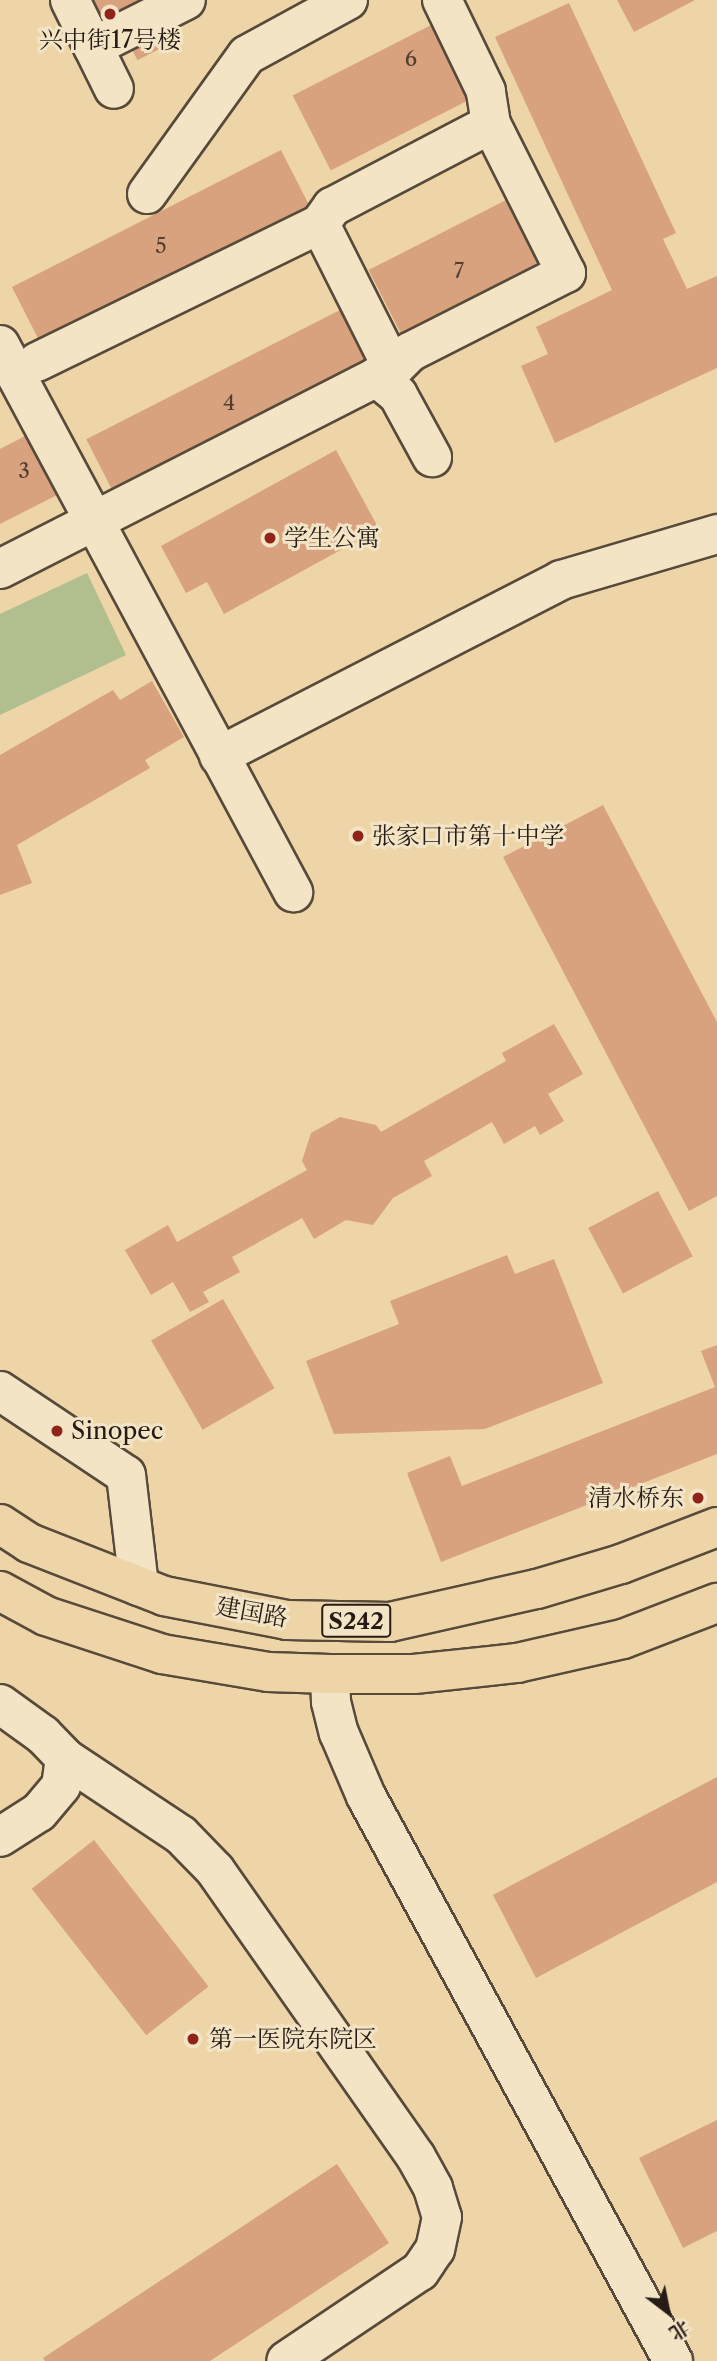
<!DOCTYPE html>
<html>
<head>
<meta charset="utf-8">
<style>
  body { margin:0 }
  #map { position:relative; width:717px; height:2361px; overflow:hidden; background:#edd5a8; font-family:"Libre Caslon Text","Noto Serif SC",serif }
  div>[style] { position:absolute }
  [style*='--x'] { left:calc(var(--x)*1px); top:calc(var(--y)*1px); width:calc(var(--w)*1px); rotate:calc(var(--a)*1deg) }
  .green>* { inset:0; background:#b1be8d }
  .building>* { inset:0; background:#d9a27e; transform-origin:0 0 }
  .roads { filter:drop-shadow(2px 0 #584a3a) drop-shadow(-2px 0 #584a3a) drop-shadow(0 2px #584a3a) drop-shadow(0 -2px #584a3a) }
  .minor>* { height:38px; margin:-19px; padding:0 19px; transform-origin:19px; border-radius:19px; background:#f3e4c6 }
  .major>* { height:38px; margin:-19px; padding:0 19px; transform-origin:19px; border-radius:19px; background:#edd5a8 }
  .dots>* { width:19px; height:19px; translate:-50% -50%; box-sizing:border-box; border:4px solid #f3e4c6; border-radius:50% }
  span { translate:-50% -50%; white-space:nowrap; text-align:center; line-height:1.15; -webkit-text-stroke:6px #f3e4c6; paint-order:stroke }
  .number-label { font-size:21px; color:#533e2f }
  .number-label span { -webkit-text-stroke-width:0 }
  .shield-label span { padding:2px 5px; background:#f3e4c6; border:2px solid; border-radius:5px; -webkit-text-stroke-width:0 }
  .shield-label { font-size:23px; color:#261c15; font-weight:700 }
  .poi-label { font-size:24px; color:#261c15 }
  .left { translate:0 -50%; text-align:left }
  .right { translate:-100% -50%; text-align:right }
  .street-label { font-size:24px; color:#261c15 }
  .north { position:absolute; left:633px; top:2277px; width:70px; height:70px; -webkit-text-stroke:5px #f3e4c6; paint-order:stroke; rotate:148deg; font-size:19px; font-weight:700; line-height:28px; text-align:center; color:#261c15 }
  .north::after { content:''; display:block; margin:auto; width:24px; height:32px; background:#261c15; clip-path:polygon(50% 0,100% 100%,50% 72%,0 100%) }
</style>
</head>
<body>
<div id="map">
  <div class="green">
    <div style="clip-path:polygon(87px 573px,126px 655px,0 715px,0 614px)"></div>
  </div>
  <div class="building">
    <div style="clip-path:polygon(86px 0,156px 0,99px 28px)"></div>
    <div style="clip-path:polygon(617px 0,695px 0,634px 32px)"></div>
    <div style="clip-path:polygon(569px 3px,676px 233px,663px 239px,687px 289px,717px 276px,717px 368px,555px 443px,521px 366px,548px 354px,536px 327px,612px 290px,495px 37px)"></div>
    <div style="left:437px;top:22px;width:84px;height:162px;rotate:63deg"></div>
    <div style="left:156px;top:26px;width:22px;height:32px;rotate:63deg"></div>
    <div style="left:281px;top:150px;width:63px;height:302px;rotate:63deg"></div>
    <div style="left:512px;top:197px;width:83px;height:161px;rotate:63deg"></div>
    <div style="left:342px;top:309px;width:64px;height:287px;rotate:63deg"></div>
    <div style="clip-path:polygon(29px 434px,59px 494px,0 524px,0 449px)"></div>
    <div style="clip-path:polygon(336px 450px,379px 529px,224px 614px,207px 582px,186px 593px,161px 546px)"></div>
    <div style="clip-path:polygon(152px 681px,184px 737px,145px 760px,150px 768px,17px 845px,32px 883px,0 895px,0 755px,113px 690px,120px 700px)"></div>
    <div style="clip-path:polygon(603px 805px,717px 1022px,717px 1196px,689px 1211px,503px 857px)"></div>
    <div style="clip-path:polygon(554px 1024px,583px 1074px,548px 1094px,564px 1121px,540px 1135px,535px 1126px,504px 1144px,492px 1122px,424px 1161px,432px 1176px,393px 1198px,373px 1225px,346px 1220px,314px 1239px,302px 1218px,232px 1257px,240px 1272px,203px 1292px,209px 1302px,190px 1312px,173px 1282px,151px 1295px,125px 1250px,168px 1225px,177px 1242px,307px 1170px,302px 1161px,311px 1133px,340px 1117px,376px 1125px,381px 1132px,506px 1061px,502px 1053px)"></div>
    <div style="left:658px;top:1191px;width:74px;height:79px;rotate:62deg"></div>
    <div style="clip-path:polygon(507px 1255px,515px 1274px,554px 1259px,603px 1383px,485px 1429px,334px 1434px,306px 1361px,399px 1324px,390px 1301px)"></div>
    <div style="left:223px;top:1299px;width:103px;height:83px;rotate:60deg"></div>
    <div style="clip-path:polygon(717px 1345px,717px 1454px,441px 1562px,407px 1473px,450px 1456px,462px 1486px,715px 1387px,701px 1351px)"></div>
    <div style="clip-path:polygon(717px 1777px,717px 1882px,536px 1978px,493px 1895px)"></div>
    <div style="left:94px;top:1840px;width:186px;height:79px;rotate:52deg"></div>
    <div style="clip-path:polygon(717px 2120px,717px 2231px,683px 2248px,639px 2158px)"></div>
    <div style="clip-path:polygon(337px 2164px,389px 2243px,210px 2361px,45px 2361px,43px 2358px)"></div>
  </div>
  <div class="roads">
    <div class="minor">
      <div style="--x:70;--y:0;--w:99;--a:63.7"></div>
      <div style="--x:93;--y:47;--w:104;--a:-26.8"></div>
      <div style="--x:147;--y:194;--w:171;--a:-54.3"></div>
      <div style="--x:247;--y:55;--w:115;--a:-28.6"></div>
      <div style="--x:320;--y:224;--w:162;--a:63.3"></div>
      <div style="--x:0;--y:345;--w:621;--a:61.82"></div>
      <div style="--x:37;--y:362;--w:315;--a:-26"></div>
      <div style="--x:320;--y:224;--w:21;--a:-55"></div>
      <div style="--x:332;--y:207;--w:179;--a:-27.6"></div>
      <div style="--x:376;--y:377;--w:28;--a:39"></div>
      <div style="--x:398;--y:395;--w:71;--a:61.3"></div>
      <div style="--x:0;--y:569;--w:441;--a:-27"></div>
      <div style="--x:393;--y:369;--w:24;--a:-45"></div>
      <div style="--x:410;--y:352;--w:175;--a:-26.9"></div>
      <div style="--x:566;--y:273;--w:167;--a:-116.7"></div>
      <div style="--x:491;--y:124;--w:33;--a:-99"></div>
      <div style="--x:486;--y:91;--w:101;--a:-115.8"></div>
      <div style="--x:219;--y:756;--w:385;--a:-27.2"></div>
      <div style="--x:561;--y:580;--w:163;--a:-16.4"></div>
      <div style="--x:0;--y:1391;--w:151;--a:33.7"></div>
      <div style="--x:126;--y:1475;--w:112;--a:83.3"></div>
      <div style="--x:330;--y:1674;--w:28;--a:88"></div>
      <div style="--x:331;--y:1702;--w:32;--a:76"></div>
      <div style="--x:339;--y:1733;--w:69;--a:66.8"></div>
      <div style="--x:366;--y:1796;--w:643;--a:61.48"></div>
      <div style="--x:0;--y:1704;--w:53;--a:35.8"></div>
      <div style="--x:43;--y:1735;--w:32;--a:46"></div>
      <div style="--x:65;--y:1758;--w:28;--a:98"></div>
      <div style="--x:61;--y:1786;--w:34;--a:130"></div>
      <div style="--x:39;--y:1812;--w:46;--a:147.3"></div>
      <div style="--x:65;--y:1758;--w:139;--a:33.6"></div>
      <div style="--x:181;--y:1835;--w:49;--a:45.8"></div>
      <div style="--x:215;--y:1870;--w:350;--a:55"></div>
      <div style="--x:416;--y:2157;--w:35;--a:61"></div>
      <div style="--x:433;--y:2188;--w:30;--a:73"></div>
      <div style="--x:442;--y:2217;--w:33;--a:102"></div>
      <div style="--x:435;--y:2249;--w:27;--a:124"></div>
      <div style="--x:420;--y:2271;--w:161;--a:146.1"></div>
    </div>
    <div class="major">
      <div style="--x:0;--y:1524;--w:35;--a:33"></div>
      <div style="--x:29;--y:1543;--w:145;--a:21.4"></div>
      <div style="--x:164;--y:1596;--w:125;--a:11"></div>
      <div style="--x:287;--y:1620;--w:103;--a:1.1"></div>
      <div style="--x:390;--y:1622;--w:151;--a:-12.7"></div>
      <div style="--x:537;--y:1589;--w:88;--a:-16.6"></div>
      <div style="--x:621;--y:1564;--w:103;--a:-21.1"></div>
      <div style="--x:0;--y:1591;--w:52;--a:28.5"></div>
      <div style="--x:46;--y:1616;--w:122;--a:18.1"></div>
      <div style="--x:162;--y:1654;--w:108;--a:9.6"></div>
      <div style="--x:268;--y:1672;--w:62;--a:1.8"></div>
      <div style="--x:330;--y:1674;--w:84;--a:0"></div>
      <div style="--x:414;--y:1674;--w:104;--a:-6.1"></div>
      <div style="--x:517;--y:1663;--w:109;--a:-12.8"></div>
      <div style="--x:623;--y:1639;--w:101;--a:-21"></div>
    </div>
  </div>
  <div class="dots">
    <div style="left:110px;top:14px;background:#8f2418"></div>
    <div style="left:270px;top:538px;background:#8f2418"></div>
    <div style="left:358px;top:836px;background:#8f2418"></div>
    <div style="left:57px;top:1431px;background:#8f2418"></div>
    <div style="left:698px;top:1498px;background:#8f2418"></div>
    <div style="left:193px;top:2039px;background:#8f2418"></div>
  </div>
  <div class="number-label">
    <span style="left:411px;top:59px">6</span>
    <span style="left:161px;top:246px">5</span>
    <span style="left:459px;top:271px">7</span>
    <span style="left:229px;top:403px">4</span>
    <span style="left:24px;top:471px">3</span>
  </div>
  <div class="shield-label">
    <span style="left:356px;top:1621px">S242</span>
  </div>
  <div class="poi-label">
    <span style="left:110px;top:40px">兴中街17号楼</span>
    <span class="left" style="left:284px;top:538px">学生公寓</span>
    <span class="left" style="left:372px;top:836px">张家口市第十中学</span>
    <span class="left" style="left:71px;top:1431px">Sinopec</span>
    <span class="right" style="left:684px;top:1498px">清水桥东</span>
    <span class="left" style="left:209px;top:2039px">第一医院东院区</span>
  </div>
  <div class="street-label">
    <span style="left:252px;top:1612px;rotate:10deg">建国路</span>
  </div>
  <div class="north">北</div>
</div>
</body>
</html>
